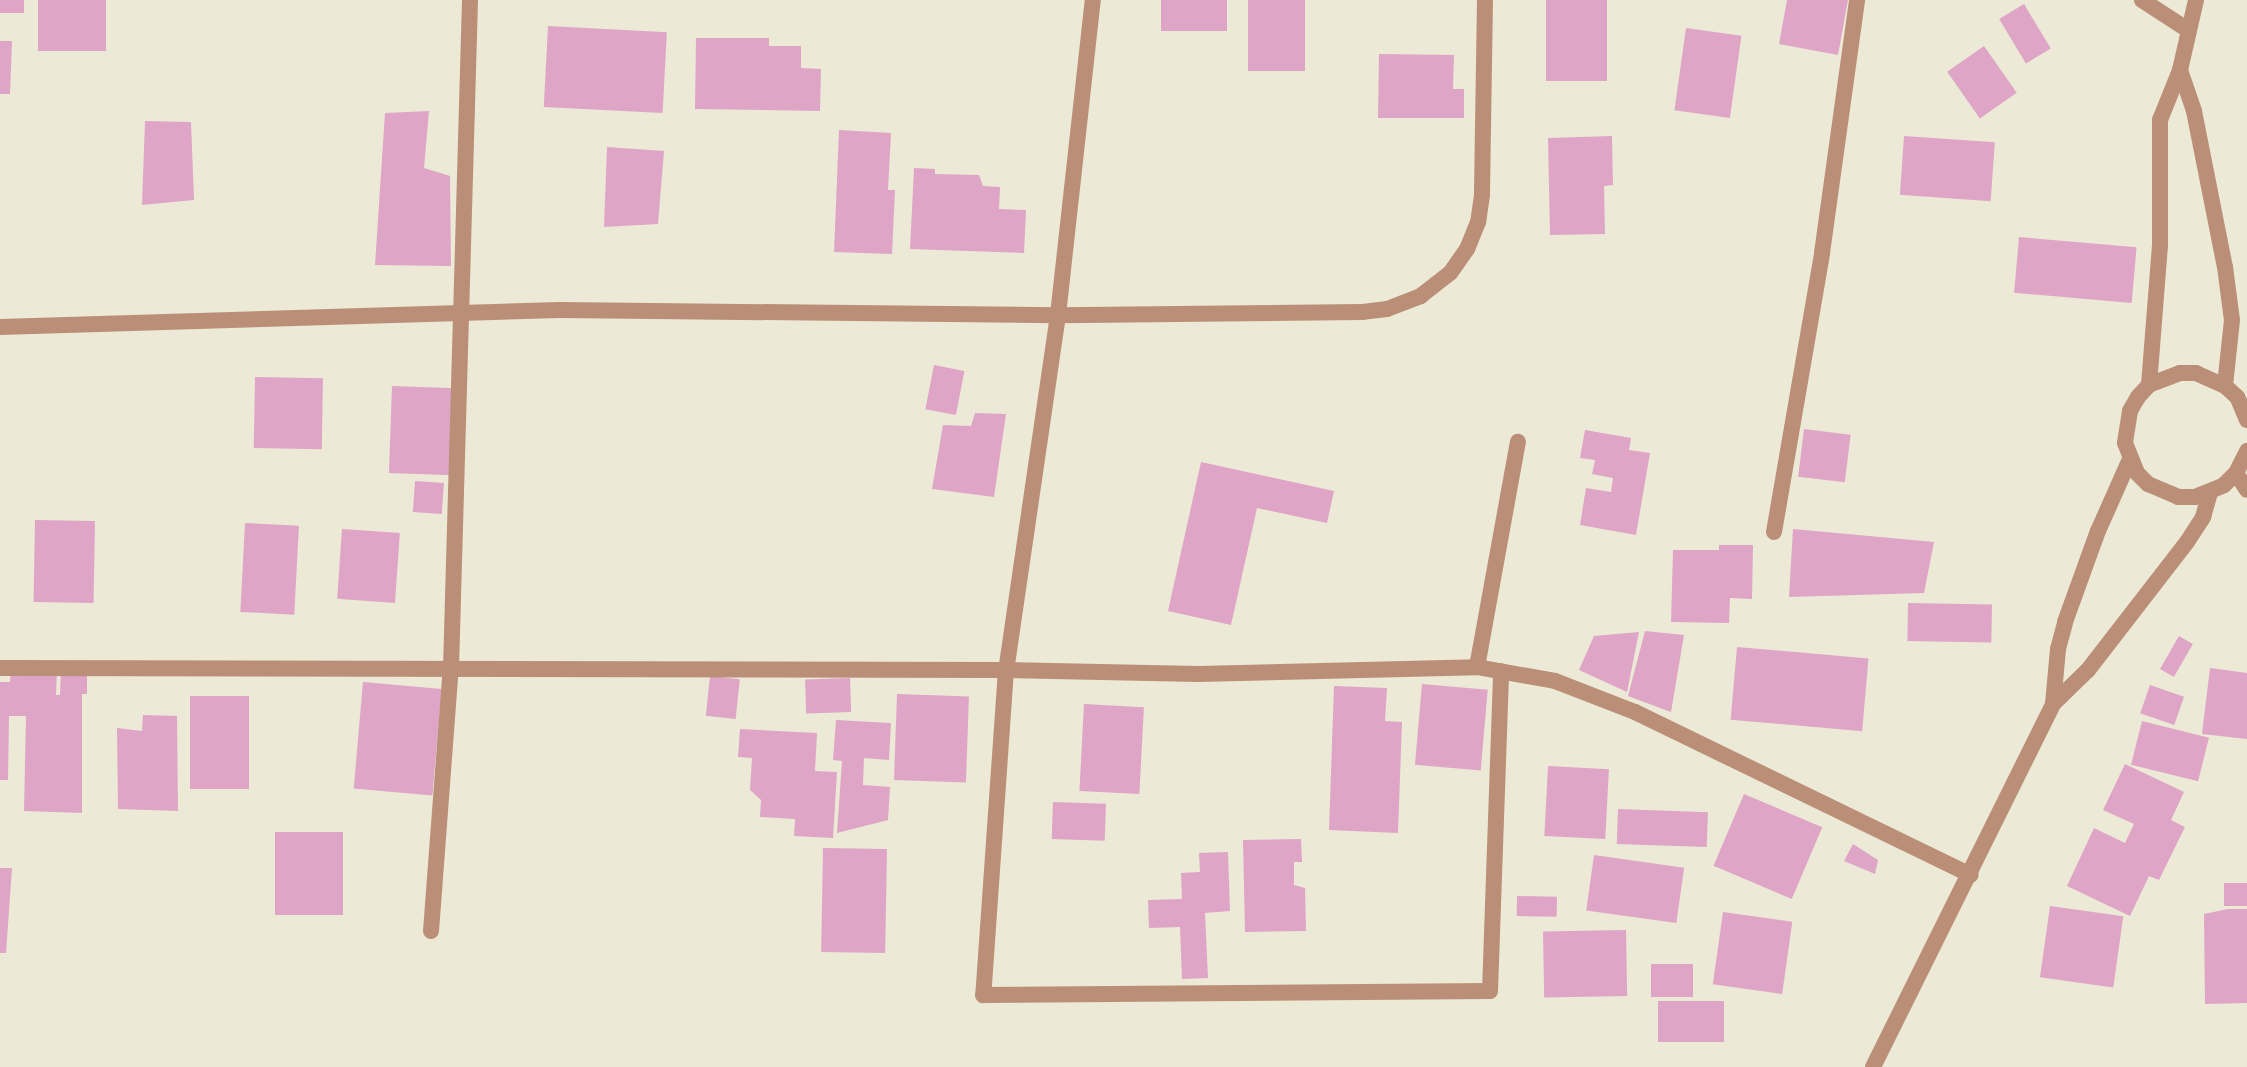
<!DOCTYPE html>
<html>
<head>
<meta charset="utf-8">
<style>
  body { margin:0 }
  #map { position:relative; width:2247px; height:1067px; overflow:hidden; background:#ece9d7; font-family:"Nunito Sans",sans-serif }
  div>[style] { position:absolute }
  [style*='--x'] { left:calc(var(--x)*1px); top:calc(var(--y)*1px); width:calc(var(--w)*1px); rotate:calc(var(--a)*1deg) }
  .building>* { inset:0; background:#dfa5c6; transform-origin:0 0 }
  .lane>* { height:16px; margin:-8px; padding:0 8px; transform-origin:8px; border-radius:8px; background:#bb8f77 }
  .street>* { height:16px; margin:-8px; padding:0 8px; transform-origin:8px; border-radius:8px; background:#bb8f77 }
  span { translate:-50% -50%; white-space:nowrap; text-align:center; line-height:1.15; -webkit-text-stroke:8px #fff; paint-order:stroke }
</style>
</head>
<body>
<div id="map">
  <div class="building">
    <div style="left:0;top:0;width:24px;height:13px"></div>
    <div style="left:38px;top:0;width:68px;height:51px"></div>
    <div style="left:1161px;top:0;width:66px;height:31px"></div>
    <div style="left:1248px;top:0;width:57px;height:71px"></div>
    <div style="left:1546px;top:0;width:61px;height:81px"></div>
    <div style="clip-path:polygon(1787px 0,1848px 0,1838px 55px,1779px 44px)"></div>
    <div style="left:2024px;top:4px;width:52px;height:29px;rotate:59deg"></div>
    <div style="left:548px;top:26px;width:119px;height:81px;rotate:3deg"></div>
    <div style="left:1686px;top:28px;width:56px;height:83px;rotate:8deg"></div>
    <div style="clip-path:polygon(696px 38px,769px 38px,769px 46px,801px 46px,801px 68px,821px 69px,820px 111px,695px 109px)"></div>
    <div style="clip-path:polygon(0 41px,12px 41px,10px 94px,0 94px)"></div>
    <div style="left:1984px;top:46px;width:57px;height:45px;rotate:55deg"></div>
    <div style="clip-path:polygon(1379px 54px,1454px 55px,1453px 89px,1464px 89px,1464px 118px,1378px 118px)"></div>
    <div style="clip-path:polygon(429px 111px,424px 168px,450px 176px,451px 266px,375px 265px,385px 113px)"></div>
    <div style="clip-path:polygon(145px 121px,191px 122px,194px 200px,142px 205px)"></div>
    <div style="clip-path:polygon(839px 130px,891px 133px,888px 190px,895px 190px,892px 254px,834px 252px)"></div>
    <div style="clip-path:polygon(1612px 136px,1613px 185px,1604px 186px,1605px 234px,1550px 235px,1548px 138px)"></div>
    <div style="left:1904px;top:136px;width:91px;height:59px;rotate:4deg"></div>
    <div style="clip-path:polygon(607px 147px,664px 151px,658px 224px,604px 227px)"></div>
    <div style="clip-path:polygon(914px 168px,935px 169px,935px 174px,979px 175px,983px 186px,1000px 187px,999px 209px,1026px 210px,1024px 253px,910px 249px)"></div>
    <div style="left:2019px;top:237px;width:118px;height:56px;rotate:5deg"></div>
    <div style="left:934px;top:365px;width:31px;height:45px;rotate:11deg"></div>
    <div style="left:255px;top:377px;width:68px;height:71px;rotate:1deg"></div>
    <div style="left:392px;top:386px;width:64px;height:87px;rotate:2deg"></div>
    <div style="clip-path:polygon(975px 413px,1006px 414px,994px 497px,932px 489px,943px 425px,971px 426px)"></div>
    <div style="left:1804px;top:429px;width:47px;height:48px;rotate:7deg"></div>
    <div style="clip-path:polygon(1585px 430px,1631px 438px,1629px 450px,1650px 453px,1636px 535px,1580px 525px,1586px 488px,1611px 492px,1613px 478px,1592px 474px,1595px 460px,1580px 458px)"></div>
    <div style="clip-path:polygon(1201px 462px,1334px 491px,1327px 523px,1257px 508px,1231px 625px,1168px 611px)"></div>
    <div style="left:415px;top:481px;width:29px;height:31px;rotate:4deg"></div>
    <div style="left:35px;top:520px;width:60px;height:82px;rotate:1deg"></div>
    <div style="left:245px;top:523px;width:54px;height:89px;rotate:3deg"></div>
    <div style="left:342px;top:529px;width:58px;height:70px;rotate:4deg"></div>
    <div style="clip-path:polygon(1793px 529px,1934px 542px,1924px 593px,1789px 597px)"></div>
    <div style="clip-path:polygon(1719px 545px,1753px 545px,1752px 599px,1730px 598px,1729px 623px,1671px 622px,1673px 550px,1719px 550px)"></div>
    <div style="left:1908px;top:603px;width:84px;height:38px;rotate:1deg"></div>
    <div style="clip-path:polygon(1645px 631px,1684px 635px,1671px 712px,1628px 696px)"></div>
    <div style="clip-path:polygon(1639px 632px,1627px 692px,1579px 670px,1594px 636px)"></div>
    <div style="left:2179px;top:636px;width:16px;height:38px;rotate:30deg"></div>
    <div style="left:1737px;top:647px;width:132px;height:73px;rotate:5deg"></div>
    <div style="clip-path:polygon(61px 668px,87px 669px,87px 694px,82px 694px,82px 813px,24px 811px,26px 716px,9px 716px,8px 780px,0 780px,0 682px,10px 682px,11px 670px,57px 671px,56px 695px,60px 695px)"></div>
    <div style="clip-path:polygon(2210px 668px,2247px 673px,2247px 739px,2202px 734px)"></div>
    <div style="left:710px;top:676px;width:30px;height:40px;rotate:6deg"></div>
    <div style="left:850px;top:678px;width:34px;height:45px;rotate:88deg"></div>
    <div style="left:363px;top:682px;width:79px;height:107px;rotate:5deg"></div>
    <div style="left:1422px;top:684px;width:66px;height:81px;rotate:5deg"></div>
    <div style="left:2150px;top:685px;width:36px;height:30px;rotate:19deg"></div>
    <div style="clip-path:polygon(1334px 686px,1387px 688px,1385px 721px,1402px 722px,1398px 833px,1329px 830px)"></div>
    <div style="left:897px;top:694px;width:72px;height:86px;rotate:2deg"></div>
    <div style="left:249px;top:696px;width:93px;height:59px;rotate:90deg"></div>
    <div style="left:1084px;top:704px;width:60px;height:87px;rotate:3deg"></div>
    <div style="clip-path:polygon(143px 715px,177px 716px,178px 811px,118px 809px,117px 728px,142px 731px)"></div>
    <div style="clip-path:polygon(836px 720px,891px 723px,889px 760px,864px 758px,863px 785px,890px 787px,888px 820px,837px 833px,842px 761px,833px 760px)"></div>
    <div style="left:2142px;top:721px;width:69px;height:45px;rotate:14deg"></div>
    <div style="clip-path:polygon(740px 729px,817px 733px,815px 771px,837px 772px,833px 838px,794px 836px,795px 819px,760px 817px,761px 800px,750px 790px,752px 758px,738px 757px)"></div>
    <div style="clip-path:polygon(2125px 764px,2184px 792px,2171px 820px,2185px 827px,2159px 880px,2149px 876px,2130px 916px,2067px 886px,2094px 828px,2125px 843px,2134px 824px,2103px 810px)"></div>
    <div style="left:1548px;top:766px;width:61px;height:70px;rotate:3deg"></div>
    <div style="left:1744px;top:794px;width:85px;height:78px;rotate:23deg"></div>
    <div style="left:1053px;top:802px;width:53px;height:37px;rotate:2deg"></div>
    <div style="left:1618px;top:809px;width:90px;height:35px;rotate:2deg"></div>
    <div style="left:275px;top:832px;width:68px;height:83px"></div>
    <div style="clip-path:polygon(1301px 839px,1302px 862px,1294px 862px,1294px 885px,1305px 888px,1306px 931px,1245px 932px,1243px 840px)"></div>
    <div style="clip-path:polygon(1853px 844px,1878px 860px,1875px 874px,1844px 861px)"></div>
    <div style="left:823px;top:848px;width:64px;height:104px;rotate:1deg"></div>
    <div style="clip-path:polygon(1228px 852px,1230px 911px,1205px 913px,1208px 978px,1182px 979px,1180px 927px,1149px 928px,1148px 900px,1182px 899px,1181px 873px,1200px 872px,1199px 853px)"></div>
    <div style="left:1594px;top:855px;width:91px;height:56px;rotate:8deg"></div>
    <div style="clip-path:polygon(0 868px,12px 868px,6px 953px,0 953px)"></div>
    <div style="left:2224px;top:883px;width:23px;height:23px"></div>
    <div style="left:1517px;top:896px;width:40px;height:20px;rotate:1deg"></div>
    <div style="left:2050px;top:906px;width:74px;height:72px;rotate:8deg"></div>
    <div style="clip-path:polygon(2228px 909px,2247px 909px,2247px 1003px,2205px 1004px,2204px 914px)"></div>
    <div style="left:1723px;top:912px;width:70px;height:73px;rotate:8deg"></div>
    <div style="left:1626px;top:930px;width:66px;height:83px;rotate:89deg"></div>
    <div style="left:1651px;top:964px;width:42px;height:33px"></div>
    <div style="left:1658px;top:1001px;width:66px;height:41px"></div>
  </div>
  <div class="lane">
    <div style="--x:1477;--y:667;--w:229;--a:-79.7"></div>
    <div style="--x:431;--y:931;--w:264;--a:-85.7"></div>
  </div>
  <div class="street">
    <div style="--x:1485;--y:0;--w:195;--a:90.9"></div>
    <div style="--x:1482;--y:195;--w:27;--a:98"></div>
    <div style="--x:1478;--y:222;--w:29;--a:112"></div>
    <div style="--x:1467;--y:249;--w:29;--a:125"></div>
    <div style="--x:1450;--y:273;--w:37;--a:142"></div>
    <div style="--x:1421;--y:296;--w:36;--a:159"></div>
    <div style="--x:1387;--y:309;--w:24;--a:173"></div>
    <div style="--x:1363;--y:312;--w:305;--a:179.4"></div>
    <div style="--x:1058;--y:315;--w:359;--a:98.3"></div>
    <div style="--x:1006;--y:670;--w:326;--a:94"></div>
    <div style="--x:983;--y:995;--w:507;--a:-0.45"></div>
    <div style="--x:1490;--y:991;--w:320;--a:-88"></div>
    <div style="--x:2142;--y:0;--w:55;--a:33.1"></div>
    <div style="--x:2180;--y:70;--w:43;--a:71.1"></div>
    <div style="--x:2194;--y:111;--w:159;--a:78.8"></div>
    <div style="--x:2225;--y:267;--w:53;--a:82.5"></div>
    <div style="--x:2232;--y:320;--w:66;--a:96.1"></div>
    <div style="--x:0;--y:327;--w:560;--a:-1.74"></div>
    <div style="--x:560;--y:310;--w:498;--a:0.6"></div>
    <div style="--x:1058;--y:315;--w:317;--a:-83.7"></div>
    <div style="--x:2149;--y:385;--w:139;--a:-85.5"></div>
    <div style="--x:2160;--y:246;--w:126;--a:-90"></div>
    <div style="--x:2160;--y:120;--w:54;--a:-68.2"></div>
    <div style="--x:2180;--y:70;--w:72;--a:-77.1"></div>
    <div style="--x:2247;--y:420;--w:25;--a:-113"></div>
    <div style="--x:2237;--y:397;--w:16;--a:-137"></div>
    <div style="--x:2225;--y:386;--w:32;--a:-156"></div>
    <div style="--x:2196;--y:373;--w:16;--a:180"></div>
    <div style="--x:2180;--y:373;--w:33;--a:159"></div>
    <div style="--x:2149;--y:385;--w:16;--a:133"></div>
    <div style="--x:2138;--y:397;--w:16;--a:120"></div>
    <div style="--x:2130;--y:411;--w:32;--a:99"></div>
    <div style="--x:2125;--y:443;--w:32;--a:68"></div>
    <div style="--x:2137;--y:473;--w:16;--a:45"></div>
    <div style="--x:2148;--y:484;--w:33;--a:23"></div>
    <div style="--x:2178;--y:497;--w:17;--a:0"></div>
    <div style="--x:2195;--y:497;--w:31;--a:-22"></div>
    <div style="--x:2224;--y:485;--w:17;--a:-45"></div>
    <div style="--x:2236;--y:473;--w:25;--a:-63"></div>
    <div style="--x:2236;--y:473;--w:20;--a:57"></div>
    <div style="--x:1774;--y:532;--w:283;--a:-80.2"></div>
    <div style="--x:1822;--y:253;--w:255;--a:-82.1"></div>
    <div style="--x:0;--y:668;--w:1006;--a:0.11"></div>
    <div style="--x:1006;--y:670;--w:192;--a:1.2"></div>
    <div style="--x:1198;--y:674;--w:279;--a:-1.4"></div>
    <div style="--x:1477;--y:667;--w:79;--a:10.2"></div>
    <div style="--x:1555;--y:681;--w:86;--a:21.2"></div>
    <div style="--x:1635;--y:712;--w:373;--a:25.9"></div>
    <div style="--x:451;--y:668;--w:668;--a:-88.37"></div>
    <div style="--x:2053;--y:704;--w:55;--a:-84.8"></div>
    <div style="--x:2058;--y:649;--w:28;--a:-75"></div>
    <div style="--x:2065;--y:622;--w:97;--a:-70.1"></div>
    <div style="--x:2098;--y:531;--w:79;--a:-66"></div>
    <div style="--x:1873;--y:1067;--w:405;--a:-63.6"></div>
    <div style="--x:2053;--y:704;--w:49;--a:-44.2"></div>
    <div style="--x:2088;--y:670;--w:162;--a:-52.3"></div>
    <div style="--x:2187;--y:542;--w:30;--a:-57"></div>
    <div style="--x:2203;--y:517;--w:25;--a:-74"></div>
  </div>
</div>
</body>
</html>
